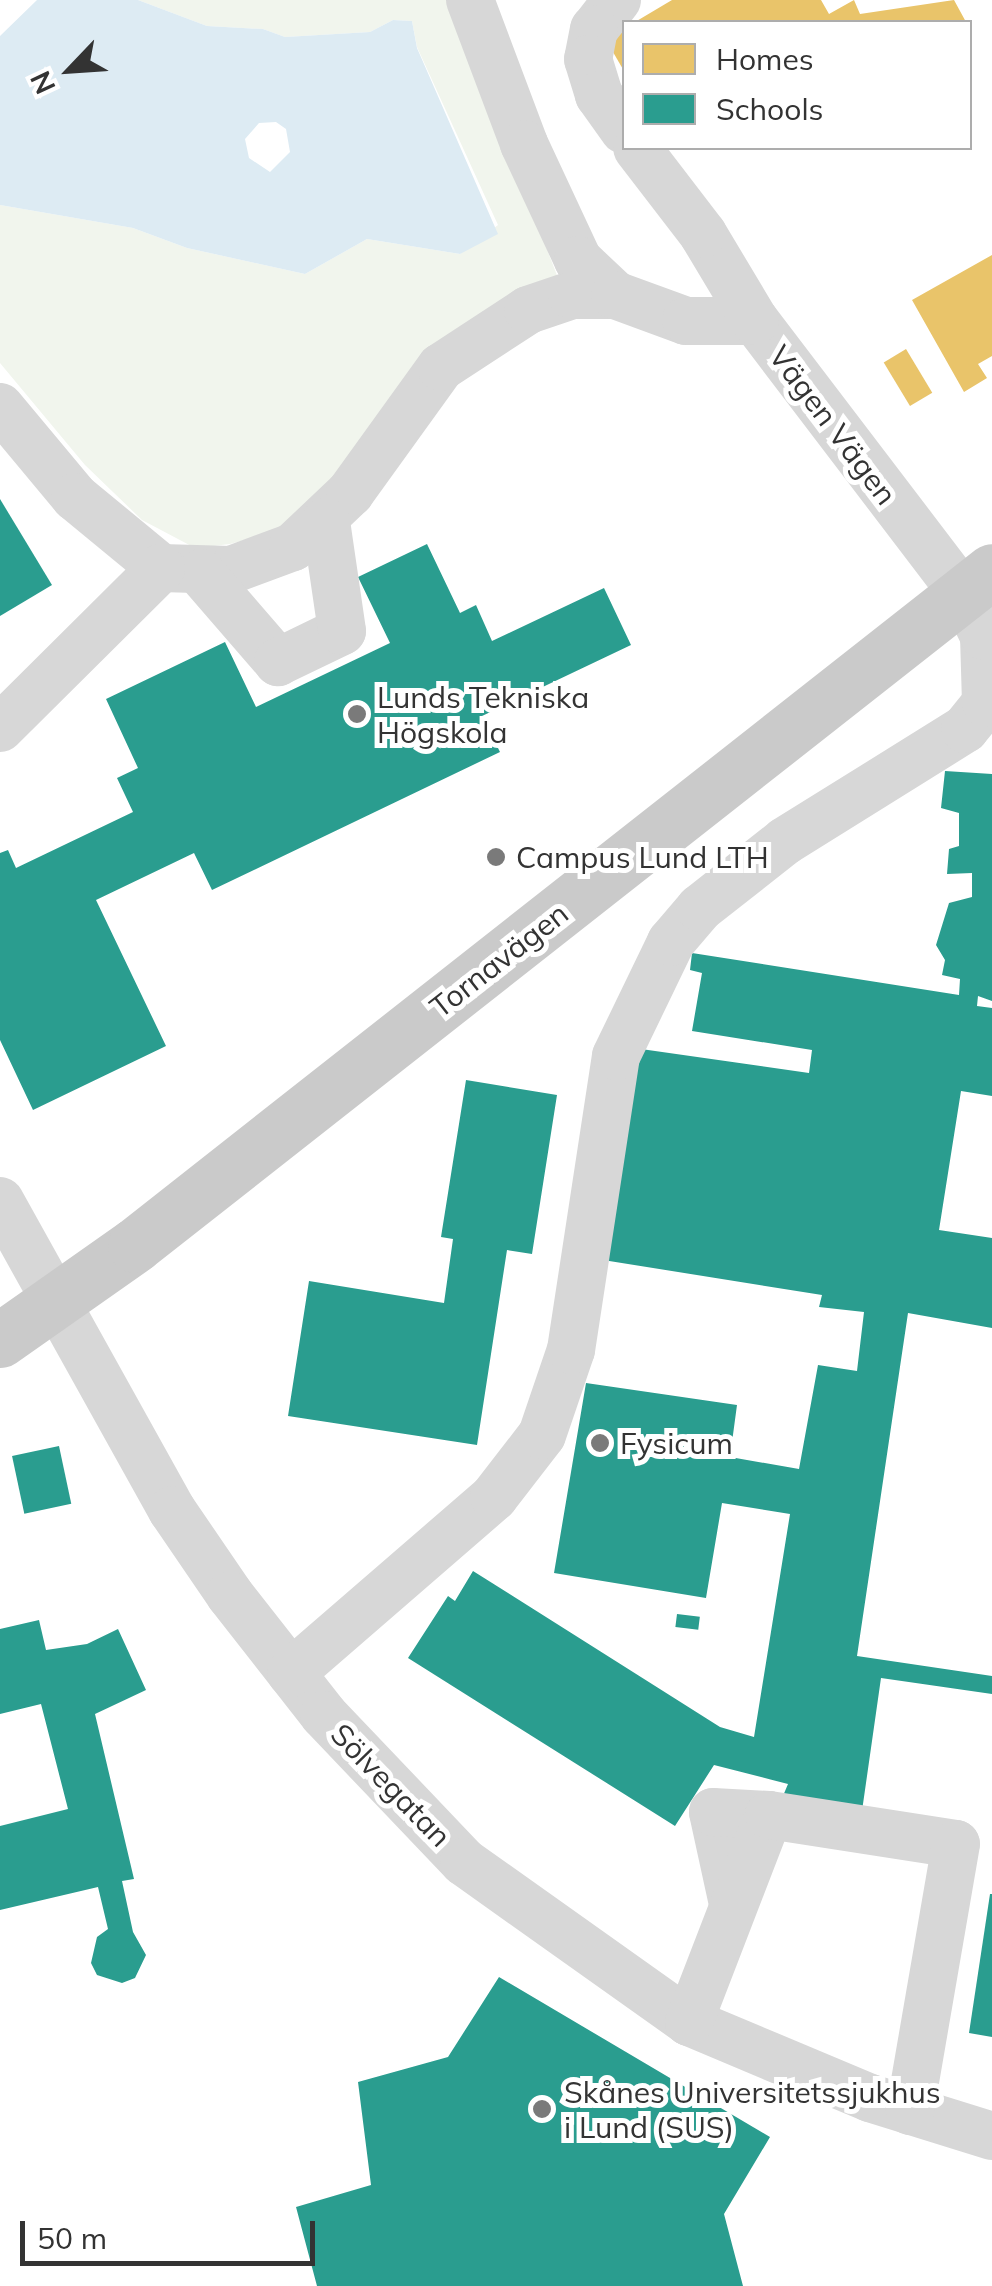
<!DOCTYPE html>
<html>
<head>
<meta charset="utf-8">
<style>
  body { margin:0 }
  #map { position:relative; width:992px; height:2286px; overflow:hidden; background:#fff; font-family:Mulish,sans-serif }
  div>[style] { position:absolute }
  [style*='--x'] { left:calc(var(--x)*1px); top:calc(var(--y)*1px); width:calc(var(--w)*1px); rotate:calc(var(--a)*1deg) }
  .green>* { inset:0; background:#f1f5ed }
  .water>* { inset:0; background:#ddebf3 }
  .homes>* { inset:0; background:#e9c46a; transform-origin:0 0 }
  .schools>* { inset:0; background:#2a9d8f; transform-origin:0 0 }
  .minor>* { height:48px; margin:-24px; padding:0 24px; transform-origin:24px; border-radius:24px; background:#d7d7d7 }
  .major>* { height:55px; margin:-27.5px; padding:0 27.5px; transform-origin:27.5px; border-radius:27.5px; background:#cacaca }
  .dots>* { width:28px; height:28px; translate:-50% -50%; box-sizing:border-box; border:5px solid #fff; border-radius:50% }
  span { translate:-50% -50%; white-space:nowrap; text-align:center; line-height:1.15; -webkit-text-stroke:10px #fff; paint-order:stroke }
  .street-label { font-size:30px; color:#333 }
  .poi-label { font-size:30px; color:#333 }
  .left { translate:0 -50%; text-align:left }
  .legend { position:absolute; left:622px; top:20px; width:350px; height:130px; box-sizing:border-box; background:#fff; border:2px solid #adadad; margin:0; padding:12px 18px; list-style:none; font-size:30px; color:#333 }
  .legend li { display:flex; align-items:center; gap:20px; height:50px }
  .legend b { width:50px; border:2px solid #adadad }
  .north { position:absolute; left:20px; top:20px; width:100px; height:100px; -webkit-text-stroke:8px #fff; paint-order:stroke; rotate:245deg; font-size:28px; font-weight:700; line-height:40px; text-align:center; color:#333 }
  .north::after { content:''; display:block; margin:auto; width:35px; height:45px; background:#333; clip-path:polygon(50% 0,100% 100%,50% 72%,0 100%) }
  .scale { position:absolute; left:20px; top:2221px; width:295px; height:45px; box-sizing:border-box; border:5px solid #333; border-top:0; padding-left:12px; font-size:30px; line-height:35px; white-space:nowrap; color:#333; -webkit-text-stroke:8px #fff; paint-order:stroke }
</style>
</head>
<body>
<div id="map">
  <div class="green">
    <div style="clip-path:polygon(138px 0,451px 0,558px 278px,315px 500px,273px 532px,230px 544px,195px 548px,142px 520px,85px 465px,0 363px,0 205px,133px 228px,187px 248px,305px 274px,367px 239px,460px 254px,498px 225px,417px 47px,412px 21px,393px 20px,370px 32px,285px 37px,263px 29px,207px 26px)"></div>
  </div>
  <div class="water">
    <div style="clip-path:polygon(evenodd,37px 0,138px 0,207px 26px,263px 29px,285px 37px,370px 32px,393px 20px,412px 21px,417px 48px,498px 234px,460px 254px,367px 239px,305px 274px,187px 248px,133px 228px,0 205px,0 36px,37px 0,276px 122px,286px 129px,290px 152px,270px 172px,249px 158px,245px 139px,259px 123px,276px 122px)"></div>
  </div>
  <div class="homes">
    <div style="clip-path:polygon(672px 0,821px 0,829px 14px,854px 0,860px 14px,954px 0,966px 22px,635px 22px)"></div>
    <div style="clip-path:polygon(624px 29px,624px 71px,606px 40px)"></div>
    <div style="clip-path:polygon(992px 255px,992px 356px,978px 364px,987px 378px,964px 392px,912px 300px)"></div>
    <div style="left:906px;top:349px;width:51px;height:26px;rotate:59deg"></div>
  </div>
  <div class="schools">
    <div style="clip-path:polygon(0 499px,52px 585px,0 616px)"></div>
    <div style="clip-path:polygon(427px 544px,460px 613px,476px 605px,492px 641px,604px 588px,631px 645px,482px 716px,500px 752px,212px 890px,194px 853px,96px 900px,166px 1046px,33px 1110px,0 1040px,0 853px,8px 850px,16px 868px,133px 812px,117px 778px,138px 768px,106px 699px,225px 642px,256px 707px,390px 643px,358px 577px)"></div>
    <div style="clip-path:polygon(945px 771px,992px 774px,992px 1001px,978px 996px,977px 1006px,992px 1008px,992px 1096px,961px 1091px,939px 1230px,992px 1238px,992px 1328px,908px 1313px,857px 1656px,992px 1676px,992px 1694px,881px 1678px,861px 1818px,780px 1803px,788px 1784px,714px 1765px,675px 1826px,408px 1658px,448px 1596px,455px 1601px,473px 1571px,720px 1727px,754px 1737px,790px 1514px,722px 1503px,706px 1598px,554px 1573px,586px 1383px,737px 1405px,730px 1457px,799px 1469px,818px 1365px,857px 1371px,864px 1312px,819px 1307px,822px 1295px,603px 1260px,634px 1048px,809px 1073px,812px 1050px,692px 1031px,702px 973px,690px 970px,692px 953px,959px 995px,960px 979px,942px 975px,945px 960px,936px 945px,949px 903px,972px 897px,972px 873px,947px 874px,949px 849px,959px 846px,959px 813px,941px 808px)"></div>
    <div style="clip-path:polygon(466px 1080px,557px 1095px,532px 1254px,507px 1250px,477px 1445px,288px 1416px,309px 1281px,444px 1303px,453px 1239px,441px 1237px)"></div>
    <div style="left:59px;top:1446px;width:59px;height:48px;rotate:78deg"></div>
    <div style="left:677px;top:1614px;width:23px;height:13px;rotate:7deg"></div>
    <div style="clip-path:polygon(39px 1620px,46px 1650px,87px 1644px,118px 1629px,146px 1690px,95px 1714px,134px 1879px,122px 1881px,133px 1932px,146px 1955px,135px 1978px,122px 1983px,97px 1975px,91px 1963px,97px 1937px,108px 1929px,98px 1887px,0 1910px,0 1826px,68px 1809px,41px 1704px,0 1714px,0 1629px)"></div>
    <div style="clip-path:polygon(990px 1894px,992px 1894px,992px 2037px,969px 2033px)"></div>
    <div style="clip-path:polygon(499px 1977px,770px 2137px,724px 2214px,743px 2286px,317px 2286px,296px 2207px,371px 2185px,358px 2082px,448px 2057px)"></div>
  </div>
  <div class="minor">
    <div style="--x:470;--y:0;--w:154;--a:69.4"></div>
    <div style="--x:524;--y:144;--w:128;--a:65"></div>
    <div style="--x:578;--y:260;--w:51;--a:43.4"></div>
    <div style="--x:617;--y:0;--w:37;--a:128"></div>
    <div style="--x:594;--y:29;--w:31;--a:101"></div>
    <div style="--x:588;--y:59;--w:38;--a:73"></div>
    <div style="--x:599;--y:95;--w:43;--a:54.5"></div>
    <div style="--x:0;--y:407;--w:117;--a:50.2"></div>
    <div style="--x:75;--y:497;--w:112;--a:39.5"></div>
    <div style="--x:161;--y:568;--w:70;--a:1.6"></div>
    <div style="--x:231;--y:570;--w:66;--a:-20.4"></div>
    <div style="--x:293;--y:547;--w:79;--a:-43.5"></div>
    <div style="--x:350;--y:493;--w:155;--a:-54.2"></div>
    <div style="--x:441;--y:367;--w:104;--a:-33.2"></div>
    <div style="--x:528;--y:310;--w:46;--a:-18.8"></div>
    <div style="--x:572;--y:295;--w:43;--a:0"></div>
    <div style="--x:615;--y:295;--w:76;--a:20.1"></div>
    <div style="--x:686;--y:321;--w:69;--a:0"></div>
    <div style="--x:201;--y:573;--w:118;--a:49.1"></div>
    <div style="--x:278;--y:662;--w:71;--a:-25.8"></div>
    <div style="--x:342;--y:631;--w:111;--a:-98.3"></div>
    <div style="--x:0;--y:728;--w:227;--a:-44.8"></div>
    <div style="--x:0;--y:1201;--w:354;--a:60.9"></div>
    <div style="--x:172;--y:1510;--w:103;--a:55.7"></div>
    <div style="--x:230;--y:1595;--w:152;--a:51.9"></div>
    <div style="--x:324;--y:1715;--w:203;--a:46.4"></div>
    <div style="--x:464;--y:1862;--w:276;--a:35.4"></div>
    <div style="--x:689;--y:2022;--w:196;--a:22.8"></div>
    <div style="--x:870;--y:2098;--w:128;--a:17.3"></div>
    <div style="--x:291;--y:1673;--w:269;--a:-40.9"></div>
    <div style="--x:494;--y:1497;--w:78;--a:-52.3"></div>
    <div style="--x:542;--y:1435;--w:90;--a:-71.2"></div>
    <div style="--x:571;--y:1350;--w:297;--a:-81.3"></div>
    <div style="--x:616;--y:1056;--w:127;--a:-64.2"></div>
    <div style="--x:671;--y:942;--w:45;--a:-49.5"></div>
    <div style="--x:700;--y:908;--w:108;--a:-38.2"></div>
    <div style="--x:785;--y:841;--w:212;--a:-31.9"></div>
    <div style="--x:965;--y:729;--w:33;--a:-51"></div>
    <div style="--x:986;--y:703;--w:67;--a:-91.7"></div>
    <div style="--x:984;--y:636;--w:46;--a:-116"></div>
    <div style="--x:964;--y:595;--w:345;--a:-127.3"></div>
    <div style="--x:755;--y:321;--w:101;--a:-120.9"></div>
    <div style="--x:703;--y:234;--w:108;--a:-127.5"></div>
    <div style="--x:733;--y:1904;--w:94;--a:-102.3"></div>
    <div style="--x:713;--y:1812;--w:56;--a:3.1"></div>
    <div style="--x:689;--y:2022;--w:222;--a:-68.9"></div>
    <div style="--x:769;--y:1815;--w:189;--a:8.8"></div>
    <div style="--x:956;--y:1844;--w:271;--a:99.8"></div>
  </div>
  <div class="major">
    <div style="--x:0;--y:1340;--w:165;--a:-35.1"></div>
    <div style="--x:135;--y:1245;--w:1090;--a:-38.18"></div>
  </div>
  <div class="dots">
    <div style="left:357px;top:714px;background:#7a7a7a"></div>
    <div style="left:496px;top:857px;background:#7a7a7a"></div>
    <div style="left:600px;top:1443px;background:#7a7a7a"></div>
    <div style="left:542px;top:2109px;background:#7a7a7a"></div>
  </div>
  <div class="street-label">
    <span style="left:833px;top:425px;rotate:53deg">Vägen Vägen</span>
    <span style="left:499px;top:960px;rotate:-38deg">Tornavägen</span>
    <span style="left:391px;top:1785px;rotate:46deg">Sölvegatan</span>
  </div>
  <div class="poi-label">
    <span class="left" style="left:377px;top:714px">Lunds Tekniska<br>Högskola</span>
    <span class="left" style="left:516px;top:857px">Campus Lund LTH</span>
    <span class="left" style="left:620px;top:1443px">Fysicum</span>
    <span class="left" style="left:564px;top:2109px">Skånes Universitetssjukhus<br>i Lund (SUS)</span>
  </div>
  <ul class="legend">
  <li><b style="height:28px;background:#e9c46a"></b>Homes</li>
  <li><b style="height:28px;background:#2a9d8f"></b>Schools</li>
  </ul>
  <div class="north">N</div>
  <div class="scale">50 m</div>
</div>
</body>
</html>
